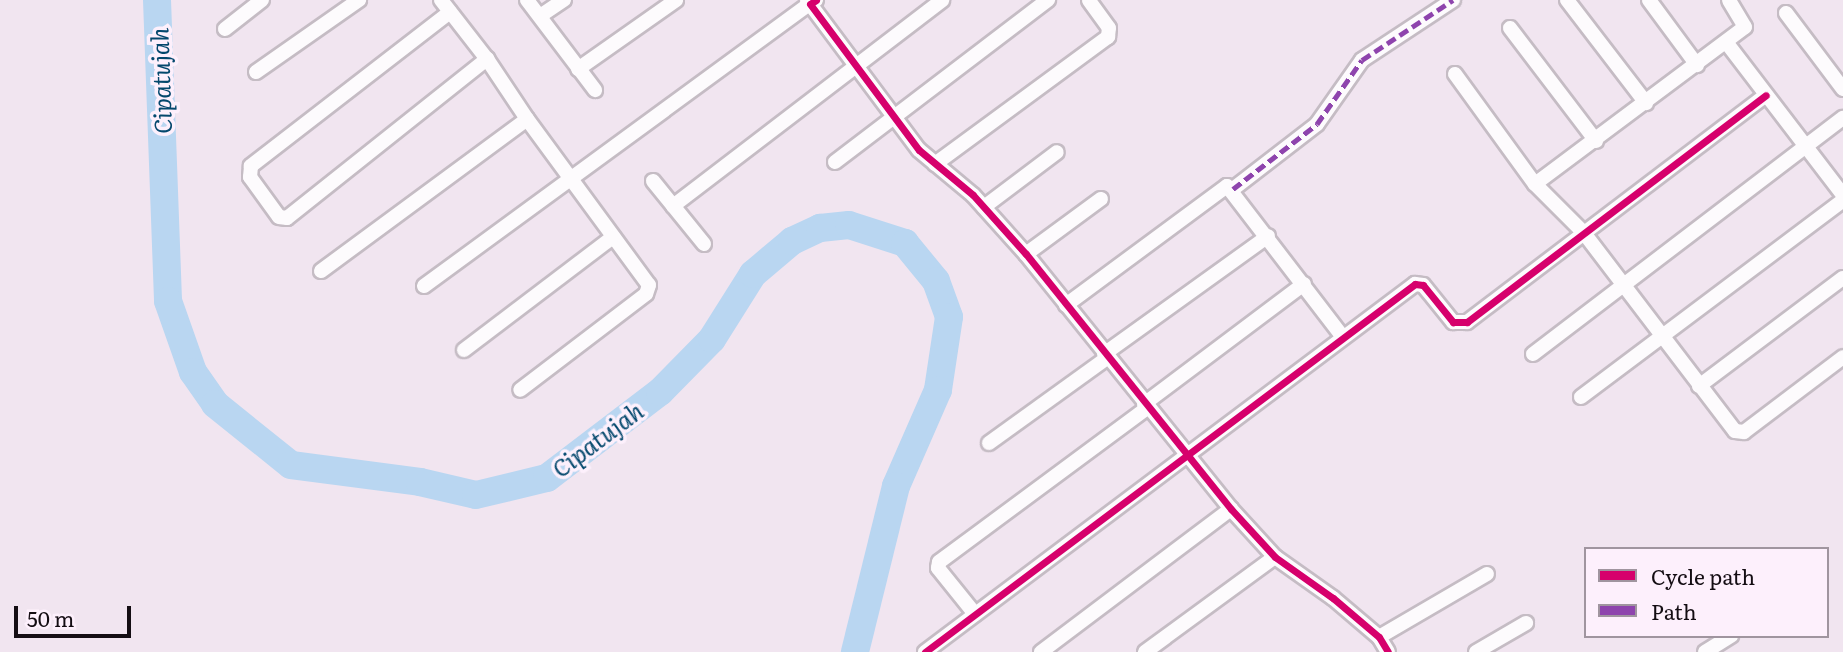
<!DOCTYPE html>
<html>
<head>
<meta charset="utf-8">
<style>
  body { margin:0 }
  #map { position:relative; width:1843px; height:652px; overflow:hidden; background:#f1e5f0; font-family:Literata,serif }
  div>[style] { position:absolute }
  [style*='--x'] { left:calc(var(--x)*1px); top:calc(var(--y)*1px); width:calc(var(--w)*1px); rotate:calc(var(--a)*1deg) }
  .river>* { height:28px; margin:-14px; padding:0 14px; transform-origin:14px; border-radius:14px; background:#b9d6f1 }
  .roads { filter:drop-shadow(2px 0 #c5bcc4) drop-shadow(-2px 0 #c5bcc4) drop-shadow(0 2px #c5bcc4) drop-shadow(0 -2px #c5bcc4) }
  .street>* { height:14px; margin:-7px; padding:0 7px; transform-origin:7px; border-radius:7px; background:#fdfbfd }
  .quiet>* { height:5px; margin-top:-2.5px; transform-origin:0; background:repeating-linear-gradient(90deg,#8e44ad 0 10px,transparent 0 15px) }
  .cycleway>* { height:7px; margin:-3.5px; padding:0 3.5px; transform-origin:3.5px; border-radius:3.5px; background:#d6006c }
  span { translate:-50% -50%; white-space:nowrap; text-align:center; line-height:1.15; -webkit-text-stroke:7px #fdf0fc; paint-order:stroke }
  .water-label { font-size:24px; color:#04486d; font-style:italic }
  .legend { position:absolute; left:1584px; top:547px; width:245px; height:91px; box-sizing:border-box; background:#fdf0fc; border:2px solid #a0959f; margin:0; padding:9px 12px; list-style:none; font-size:21px; color:#140d13 }
  .legend li { display:flex; align-items:center; gap:14px; height:35px }
  .legend b { width:35px; border:2px solid #a0959f }
  .scale { position:absolute; left:14px; top:606px; width:117px; height:32px; box-sizing:border-box; border:4px solid #140d13; border-top:0; padding-left:9px; font-size:21px; line-height:24px; white-space:nowrap; color:#140d13; -webkit-text-stroke:5px #fdf0fc; paint-order:stroke }
</style>
</head>
<body>
<div id="map">
  <div class="river">
    <div style="--x:157;--y:0;--w:301;--a:87.9"></div>
    <div style="--x:168;--y:301;--w:75;--a:70.6"></div>
    <div style="--x:193;--y:372;--w:39;--a:55"></div>
    <div style="--x:215;--y:404;--w:97;--a:38.8"></div>
    <div style="--x:291;--y:465;--w:130;--a:7.5"></div>
    <div style="--x:420;--y:482;--w:57;--a:13.1"></div>
    <div style="--x:476;--y:495;--w:73;--a:-13.5"></div>
    <div style="--x:547;--y:478;--w:142;--a:-37.3"></div>
    <div style="--x:660;--y:392;--w:74;--a:-45.5"></div>
    <div style="--x:712;--y:339;--w:77;--a:-57.8"></div>
    <div style="--x:753;--y:274;--w:51;--a:-40.2"></div>
    <div style="--x:792;--y:241;--w:31;--a:-25"></div>
    <div style="--x:820;--y:228;--w:29;--a:-6"></div>
    <div style="--x:849;--y:225;--w:59;--a:17.8"></div>
    <div style="--x:905;--y:243;--w:49;--a:50.8"></div>
    <div style="--x:936;--y:281;--w:38;--a:70"></div>
    <div style="--x:949;--y:317;--w:74;--a:98.6"></div>
    <div style="--x:938;--y:390;--w:105;--a:113.6"></div>
    <div style="--x:896;--y:486;--w:171;--a:103.9"></div>
  </div>
  <div class="roads">
    <div class="street">
      <div style="--x:441;--y:0;--w:75;--a:52.1"></div>
      <div style="--x:527;--y:0;--w:113;--a:52.9"></div>
      <div style="--x:816;--y:0;--w:7;--a:146"></div>
      <div style="--x:810;--y:4;--w:182;--a:53.3"></div>
      <div style="--x:919;--y:150;--w:70;--a:39.8"></div>
      <div style="--x:973;--y:195;--w:79;--a:48.1"></div>
      <div style="--x:1026;--y:254;--w:327;--a:51.2"></div>
      <div style="--x:1231;--y:509;--w:65;--a:47.5"></div>
      <div style="--x:1275;--y:557;--w:71;--a:35.3"></div>
      <div style="--x:1333;--y:598;--w:60;--a:40.3"></div>
      <div style="--x:1379;--y:637;--w:17;--a:59"></div>
      <div style="--x:1567;--y:0;--w:130;--a:52.5"></div>
      <div style="--x:1649;--y:0;--w:81;--a:53.6"></div>
      <div style="--x:450;--y:12;--w:252;--a:142.3"></div>
      <div style="--x:251;--y:166;--w:11;--a:95"></div>
      <div style="--x:250;--y:177;--w:49;--a:54.1"></div>
      <div style="--x:279;--y:217;--w:8;--a:7"></div>
      <div style="--x:287;--y:218;--w:256;--a:-38.5"></div>
      <div style="--x:487;--y:59;--w:72;--a:56.3"></div>
      <div style="--x:1786;--y:13;--w:95;--a:53.1"></div>
      <div style="--x:540;--y:16;--w:29;--a:-34"></div>
      <div style="--x:1510;--y:28;--w:142;--a:52.7"></div>
      <div style="--x:225;--y:29;--w:47;--a:-38.1"></div>
      <div style="--x:1726;--y:42;--w:193;--a:52.6"></div>
      <div style="--x:578;--y:69;--w:120;--a:-35.1"></div>
      <div style="--x:256;--y:72;--w:126;--a:-35"></div>
      <div style="--x:1455;--y:74;--w:136;--a:54"></div>
      <div style="--x:1535;--y:184;--w:69;--a:45"></div>
      <div style="--x:1584;--y:233;--w:249;--a:52.7"></div>
      <div style="--x:1735;--y:431;--w:9;--a:6"></div>
      <div style="--x:1744;--y:432;--w:124;--a:-37.1"></div>
      <div style="--x:835;--y:162;--w:268;--a:-37.3"></div>
      <div style="--x:935;--y:164;--w:215;--a:-36.3"></div>
      <div style="--x:1108;--y:37;--w:9;--a:-84"></div>
      <div style="--x:1109;--y:28;--w:34;--a:-126"></div>
      <div style="--x:653;--y:181;--w:81;--a:51"></div>
      <div style="--x:1535;--y:184;--w:262;--a:-36.8"></div>
      <div style="--x:1745;--y:27;--w:31;--a:-121"></div>
      <div style="--x:1233;--y:189;--w:106;--a:-37.7"></div>
      <div style="--x:1317;--y:124;--w:78;--a:-54.9"></div>
      <div style="--x:1362;--y:60;--w:109;--a:-33.4"></div>
      <div style="--x:673;--y:206;--w:339;--a:-37.4"></div>
      <div style="--x:984;--y:207;--w:91;--a:-37"></div>
      <div style="--x:1026;--y:254;--w:93;--a:-36.3"></div>
      <div style="--x:321;--y:271;--w:256;--a:-36.4"></div>
      <div style="--x:527;--y:119;--w:206;--a:53.7"></div>
      <div style="--x:649;--y:285;--w:9;--a:108"></div>
      <div style="--x:646;--y:294;--w:158;--a:142.7"></div>
      <div style="--x:424;--y:286;--w:478;--a:-36.2"></div>
      <div style="--x:810;--y:4;--w:5;--a:-127"></div>
      <div style="--x:1066;--y:305;--w:200;--a:-36.5"></div>
      <div style="--x:1227;--y:186;--w:190;--a:52.5"></div>
      <div style="--x:464;--y:350;--w:187;--a:-37.2"></div>
      <div style="--x:1104;--y:354;--w:202;--a:-35.7"></div>
      <div style="--x:1533;--y:354;--w:390;--a:-37.3"></div>
      <div style="--x:1699;--y:386;--w:180;--a:-36.9"></div>
      <div style="--x:1581;--y:397;--w:328;--a:-36.9"></div>
      <div style="--x:1144;--y:404;--w:200;--a:-36.9"></div>
      <div style="--x:989;--y:443;--w:145;--a:-35.8"></div>
      <div style="--x:975;--y:614;--w:59;--a:-128.8"></div>
      <div style="--x:938;--y:568;--w:6;--a:-81"></div>
      <div style="--x:939;--y:562;--w:259;--a:-36.5"></div>
      <div style="--x:1379;--y:637;--w:125;--a:-30.3"></div>
      <div style="--x:925;--y:652;--w:613;--a:-36.91"></div>
      <div style="--x:1415;--y:284;--w:8;--a:7"></div>
      <div style="--x:1423;--y:285;--w:48;--a:51"></div>
      <div style="--x:1453;--y:322;--w:14;--a:0"></div>
      <div style="--x:1467;--y:322;--w:375;--a:-37.2"></div>
      <div style="--x:1041;--y:652;--w:238;--a:-37"></div>
      <div style="--x:1145;--y:652;--w:161;--a:-36.2"></div>
      <div style="--x:1476;--y:652;--w:58;--a:-30.1"></div>
      <div style="--x:1705;--y:652;--w:31;--a:-32"></div>
    </div>
  </div>
  <div class="quiet">
    <div style="--x:1233;--y:189;--w:106;--a:-37.7"></div>
    <div style="--x:1317;--y:124;--w:78;--a:-54.9"></div>
    <div style="--x:1362;--y:60;--w:109;--a:-33.4"></div>
  </div>
  <div class="cycleway">
    <div style="--x:816;--y:0;--w:7;--a:146"></div>
    <div style="--x:810;--y:4;--w:182;--a:53.3"></div>
    <div style="--x:919;--y:150;--w:70;--a:39.8"></div>
    <div style="--x:973;--y:195;--w:79;--a:48.1"></div>
    <div style="--x:1026;--y:254;--w:327;--a:51.2"></div>
    <div style="--x:1231;--y:509;--w:65;--a:47.5"></div>
    <div style="--x:1275;--y:557;--w:71;--a:35.3"></div>
    <div style="--x:1333;--y:598;--w:60;--a:40.3"></div>
    <div style="--x:1379;--y:637;--w:17;--a:59"></div>
    <div style="--x:925;--y:652;--w:613;--a:-36.91"></div>
    <div style="--x:1415;--y:284;--w:8;--a:7"></div>
    <div style="--x:1423;--y:285;--w:48;--a:51"></div>
    <div style="--x:1453;--y:322;--w:14;--a:0"></div>
    <div style="--x:1467;--y:322;--w:375;--a:-37.2"></div>
  </div>
  <div class="water-label">
    <span style="left:160px;top:81px;rotate:-92deg">Cipatujah</span>
    <span style="left:597px;top:439px;rotate:-37deg">Cipatujah</span>
  </div>
  <ul class="legend">
  <li><b style="height:9px;background:#d6006c"></b>Cycle path</li>
  <li><b style="height:9px;background:#8e44ad"></b>Path</li>
  </ul>
  <div class="scale">50 m</div>
</div>
</body>
</html>
